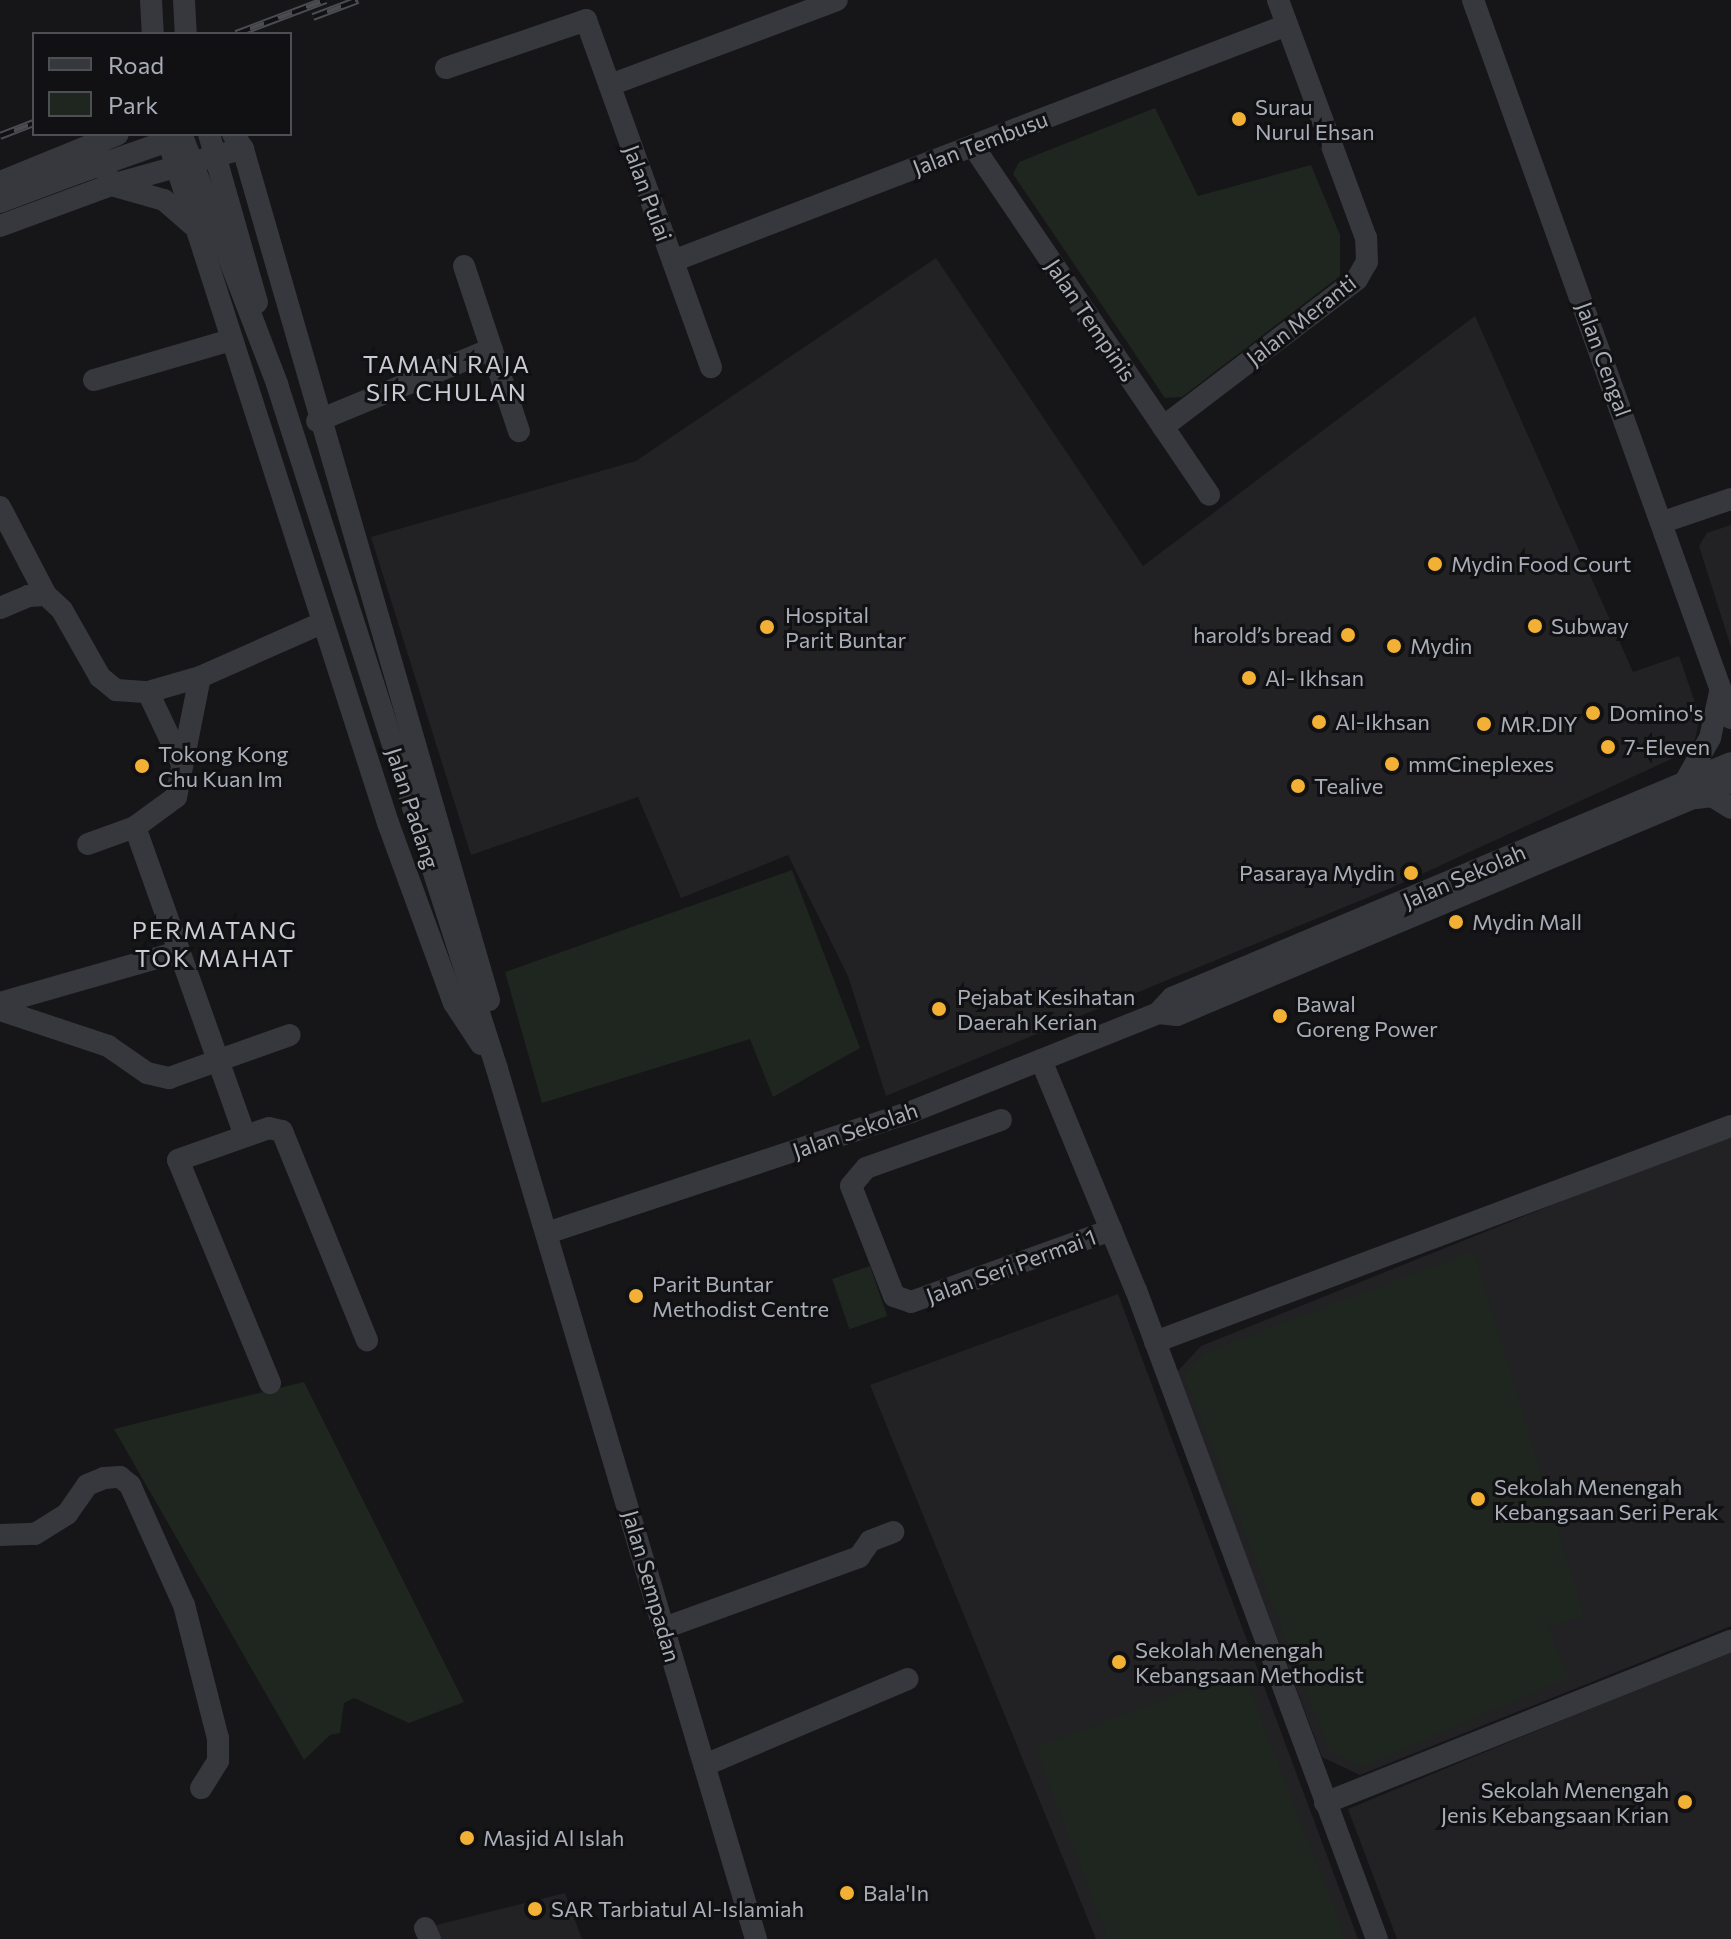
<!DOCTYPE html>
<html>
<head>
<meta charset="utf-8">
<style>
  body { margin:0 }
  #map { position:relative; width:1731px; height:1939px; overflow:hidden; background:#161618; font-family:Commissioner,sans-serif }
  div>[style] { position:absolute }
  [style*='--x'] { left:calc(var(--x)*1px); top:calc(var(--y)*1px); width:calc(var(--w)*1px); rotate:calc(var(--a)*1deg) }
  .built>* { inset:0; background:#222225 }
  .green>* { inset:0; background:#1e261f; transform-origin:0 0 }
  .minor>* { height:22px; margin:-11px; padding:0 11px; transform-origin:11px; border-radius:11px; background:#37383d }
  .rail>* { height:8px; margin-top:-4px; transform-origin:0; background:repeating-linear-gradient(90deg,#111113 0 15px,#4a4c52 0 30px); box-sizing:border-box; border-block:2px solid #4a4c52 }
  .minor-bridge>* { height:22px; margin:-11px; padding:0 11px; transform-origin:11px; border-radius:11px; background:#37383d }
  .dots>* { width:22px; height:22px; translate:-50% -50%; box-sizing:border-box; border:4px solid #111113; border-radius:50% }
  span { translate:-50% -50%; white-space:nowrap; text-align:center; line-height:1.15; -webkit-text-stroke:6px #111113; paint-order:stroke }
  .poi-label { font-size:22px; color:#a8adb8 }
  .left { translate:0 -50%; text-align:left }
  .right { translate:-100% -50%; text-align:right }
  .street-label { font-size:22px; color:#a8adb8 }
  .neighbourhood-label { font-size:24px; color:#c9ccd4; letter-spacing:2px }
  .legend { position:absolute; left:32px; top:32px; width:260px; height:104px; box-sizing:border-box; background:#111113; border:2px solid #4d4f55; margin:0; padding:10px 14px; list-style:none; font-size:24px; color:#a8adb8 }
  .legend li { display:flex; align-items:center; gap:16px; height:40px }
  .legend b { width:40px; border:2px solid #4d4f55 }
</style>
</head>
<body>
<div id="map">
  <div class="built">
    <div style="clip-path:polygon(936px 258px,1143px 566px,1475px 316px,1633px 672px,1679px 656px,1700px 717px,1695px 739px,1682px 754px,1398px 885px,886px 1096px,848px 976px,788px 855px,681px 898px,638px 797px,471px 855px,371px 537px,636px 461px)"></div>
    <div style="clip-path:polygon(1731px 525px,1731px 647px,1699px 546px,1707px 533px)"></div>
    <div style="clip-path:polygon(1731px 1133px,1731px 1626px,1360px 1775px,1322px 1757px,1177px 1372px,1201px 1346px)"></div>
    <div style="clip-path:polygon(1118px 1294px,1358px 1939px,1096px 1939px,870px 1385px)"></div>
    <div style="clip-path:polygon(1731px 1650px,1731px 1939px,1397px 1939px,1348px 1809px)"></div>
    <div style="clip-path:polygon(565px 1893px,582px 1939px,438px 1939px,432px 1926px)"></div>
  </div>
  <div class="green">
    <div style="clip-path:polygon(1155px 108px,1198px 196px,1311px 165px,1340px 235px,1340px 276px,1182px 397px,1165px 398px,1013px 174px,1019px 162px)"></div>
    <div style="clip-path:polygon(792px 870px,860px 1048px,773px 1097px,750px 1039px,542px 1103px,505px 972px)"></div>
    <div style="clip-path:polygon(1474px 1251px,1584px 1616px,1547px 1627px,1569px 1677px,1363px 1767px,1329px 1750px,1184px 1375px,1204px 1353px)"></div>
    <div style="left:870px;top:1266px;width:53px;height:40px;rotate:71deg"></div>
    <div style="clip-path:polygon(304px 1382px,464px 1702px,409px 1723px,354px 1698px,344px 1703px,340px 1733px,330px 1735px,304px 1760px,114px 1429px)"></div>
    <div style="clip-path:polygon(1242px 1669px,1346px 1939px,1108px 1939px,1035px 1748px)"></div>
  </div>
  <div class="minor">
    <div style="--x:151;--y:0;--w:34;--a:87"></div>
    <div style="--x:184;--y:0;--w:34;--a:87"></div>
    <div style="--x:1473;--y:0;--w:763;--a:70.24"></div>
    <div style="--x:446;--y:68;--w:148;--a:-18.9"></div>
    <div style="--x:586;--y:20;--w:369;--a:70.2"></div>
    <div style="--x:610;--y:85;--w:242;--a:-20.5"></div>
    <div style="--x:166;--y:134;--w:724;--a:72.14"></div>
    <div style="--x:388;--y:823;--w:192;--a:69.9"></div>
    <div style="--x:454;--y:1003;--w:49;--a:56.6"></div>
    <div style="--x:233;--y:134;--w:18;--a:56"></div>
    <div style="--x:243;--y:149;--w:886;--a:73.88"></div>
    <div style="--x:95;--y:143;--w:45;--a:69.1"></div>
    <div style="--x:111;--y:185;--w:55;--a:15.8"></div>
    <div style="--x:164;--y:200;--w:38;--a:41"></div>
    <div style="--x:973;--y:146;--w:421;--a:55.9"></div>
    <div style="--x:0;--y:182;--w:127;--a:-22.1"></div>
    <div style="--x:0;--y:202;--w:85;--a:-20.6"></div>
    <div style="--x:0;--y:226;--w:118;--a:-20.3"></div>
    <div style="--x:111;--y:185;--w:128;--a:-15.5"></div>
    <div style="--x:673;--y:261;--w:658;--a:-21.03"></div>
    <div style="--x:464;--y:266;--w:174;--a:71.6"></div>
    <div style="--x:94;--y:380;--w:143;--a:-16.3"></div>
    <div style="--x:277;--y:384;--w:719;--a:72.19"></div>
    <div style="--x:497;--y:1069;--w:908;--a:73.42"></div>
    <div style="--x:317;--y:421;--w:189;--a:-22.4"></div>
    <div style="--x:1163;--y:427;--w:244;--a:-37.3"></div>
    <div style="--x:1357;--y:279;--w:20;--a:-60"></div>
    <div style="--x:1367;--y:262;--w:24;--a:-92"></div>
    <div style="--x:1366;--y:238;--w:254;--a:-110.3"></div>
    <div style="--x:0;--y:507;--w:99;--a:62.4"></div>
    <div style="--x:46;--y:595;--w:22;--a:43"></div>
    <div style="--x:62;--y:610;--w:77;--a:60.4"></div>
    <div style="--x:100;--y:677;--w:21;--a:39"></div>
    <div style="--x:116;--y:690;--w:32;--a:4"></div>
    <div style="--x:148;--y:692;--w:54;--a:-16.1"></div>
    <div style="--x:200;--y:677;--w:133;--a:-23.9"></div>
    <div style="--x:1663;--y:522;--w:72;--a:-18.7"></div>
    <div style="--x:0;--y:608;--w:30;--a:-23"></div>
    <div style="--x:28;--y:596;--w:18;--a:-3"></div>
    <div style="--x:148;--y:692;--w:80;--a:64.7"></div>
    <div style="--x:1685;--y:782;--w:51;--a:-60.4"></div>
    <div style="--x:1710;--y:738;--w:47;--a:-77.7"></div>
    <div style="--x:1696;--y:798;--w:16;--a:-7"></div>
    <div style="--x:1712;--y:796;--w:22;--a:32"></div>
    <div style="--x:135;--y:827;--w:328;--a:70.4"></div>
    <div style="--x:88;--y:844;--w:50;--a:-19.9"></div>
    <div style="--x:135;--y:827;--w:51;--a:-36.2"></div>
    <div style="--x:176;--y:797;--w:122;--a:-78.7"></div>
    <div style="--x:0;--y:1003;--w:185;--a:-16"></div>
    <div style="--x:0;--y:1010;--w:114;--a:18.4"></div>
    <div style="--x:108;--y:1046;--w:47;--a:34.7"></div>
    <div style="--x:147;--y:1073;--w:23;--a:13"></div>
    <div style="--x:169;--y:1078;--w:128;--a:-19.6"></div>
    <div style="--x:1158;--y:1013;--w:21;--a:-47"></div>
    <div style="--x:1172;--y:998;--w:606;--a:-22.8"></div>
    <div style="--x:1041;--y:1060;--w:249;--a:67.6"></div>
    <div style="--x:1136;--y:1290;--w:692;--a:69.63"></div>
    <div style="--x:1001;--y:1120;--w:143;--a:160.4"></div>
    <div style="--x:866;--y:1168;--w:23;--a:130"></div>
    <div style="--x:851;--y:1186;--w:118;--a:68.6"></div>
    <div style="--x:894;--y:1296;--w:18;--a:19"></div>
    <div style="--x:911;--y:1302;--w:213;--a:-19.8"></div>
    <div style="--x:547;--y:1233;--w:384;--a:-18.4"></div>
    <div style="--x:911;--y:1112;--w:266;--a:-21.8"></div>
    <div style="--x:1158;--y:1013;--w:19;--a:6"></div>
    <div style="--x:1177;--y:1015;--w:601;--a:-22.81"></div>
    <div style="--x:1155;--y:1342;--w:615;--a:-20.56"></div>
    <div style="--x:270;--y:1383;--w:241;--a:-112.4"></div>
    <div style="--x:178;--y:1160;--w:96;--a:-19.4"></div>
    <div style="--x:269;--y:1128;--w:13;--a:13"></div>
    <div style="--x:282;--y:1131;--w:226;--a:67.9"></div>
    <div style="--x:0;--y:1535;--w:35;--a:-2"></div>
    <div style="--x:35;--y:1534;--w:38;--a:-32"></div>
    <div style="--x:67;--y:1514;--w:35;--a:-55"></div>
    <div style="--x:87;--y:1485;--w:18;--a:-22"></div>
    <div style="--x:104;--y:1478;--w:16;--a:-4"></div>
    <div style="--x:120;--y:1477;--w:13;--a:39"></div>
    <div style="--x:130;--y:1485;--w:132;--a:65.8"></div>
    <div style="--x:184;--y:1605;--w:137;--a:75.7"></div>
    <div style="--x:218;--y:1738;--w:23;--a:90"></div>
    <div style="--x:218;--y:1761;--w:32;--a:122"></div>
    <div style="--x:664;--y:1628;--w:208;--a:-20"></div>
    <div style="--x:859;--y:1557;--w:19;--a:-55"></div>
    <div style="--x:870;--y:1541;--w:25;--a:-21"></div>
    <div style="--x:705;--y:1765;--w:220;--a:-23"></div>
    <div style="--x:1325;--y:1803;--w:437;--a:-21.8"></div>
    <div style="--x:425;--y:1928;--w:12;--a:66"></div>
  </div>
  <div class="rail">
    <div style="--x:313;--y:17;--w:48;--a:-20.7"></div>
    <div style="--x:236;--y:34;--w:96;--a:-20.7"></div>
    <div style="--x:0;--y:136;--w:36;--a:-21"></div>
  </div>
  <div class="minor-bridge">
    <div style="--x:209;--y:134;--w:175;--a:74.1"></div>
    <div style="--x:80;--y:172;--w:108;--a:-19.4"></div>
    <div style="--x:182;--y:136;--w:266;--a:69"></div>
  </div>
  <div class="dots">
    <div style="left:1239px;top:119px;background:#f2b134"></div>
    <div style="left:1435px;top:564px;background:#f2b134"></div>
    <div style="left:1535px;top:626px;background:#f2b134"></div>
    <div style="left:767px;top:627px;background:#f2b134"></div>
    <div style="left:1348px;top:635px;background:#f2b134"></div>
    <div style="left:1394px;top:646px;background:#f2b134"></div>
    <div style="left:1249px;top:678px;background:#f2b134"></div>
    <div style="left:1593px;top:713px;background:#f2b134"></div>
    <div style="left:1319px;top:722px;background:#f2b134"></div>
    <div style="left:1484px;top:724px;background:#f2b134"></div>
    <div style="left:1608px;top:747px;background:#f2b134"></div>
    <div style="left:1392px;top:764px;background:#f2b134"></div>
    <div style="left:142px;top:766px;background:#f2b134"></div>
    <div style="left:1298px;top:786px;background:#f2b134"></div>
    <div style="left:1411px;top:873px;background:#f2b134"></div>
    <div style="left:1456px;top:922px;background:#f2b134"></div>
    <div style="left:939px;top:1009px;background:#f2b134"></div>
    <div style="left:1280px;top:1016px;background:#f2b134"></div>
    <div style="left:636px;top:1296px;background:#f2b134"></div>
    <div style="left:1478px;top:1499px;background:#f2b134"></div>
    <div style="left:1119px;top:1662px;background:#f2b134"></div>
    <div style="left:1685px;top:1802px;background:#f2b134"></div>
    <div style="left:467px;top:1838px;background:#f2b134"></div>
    <div style="left:847px;top:1893px;background:#f2b134"></div>
    <div style="left:535px;top:1909px;background:#f2b134"></div>
  </div>
  <div class="poi-label">
    <span class="left" style="left:1255px;top:119px">Surau<br>Nurul Ehsan</span>
    <span class="left" style="left:1451px;top:564px">Mydin Food Court</span>
    <span class="left" style="left:785px;top:627px">Hospital<br>Parit Buntar</span>
    <span class="left" style="left:1551px;top:626px">Subway</span>
    <span class="right" style="left:1332px;top:635px">harold’s bread</span>
    <span class="left" style="left:1410px;top:646px">Mydin</span>
    <span class="left" style="left:1265px;top:678px">Al- Ikhsan</span>
    <span class="left" style="left:1609px;top:713px">Domino's</span>
    <span class="left" style="left:1335px;top:722px">Al-Ikhsan</span>
    <span class="left" style="left:1500px;top:724px">MR.DIY</span>
    <span class="left" style="left:1624px;top:747px">7-Eleven</span>
    <span class="left" style="left:158px;top:766px">Tokong Kong<br>Chu Kuan Im</span>
    <span class="left" style="left:1408px;top:764px">mmCineplexes</span>
    <span class="left" style="left:1314px;top:786px">Tealive</span>
    <span class="right" style="left:1395px;top:873px">Pasaraya Mydin</span>
    <span class="left" style="left:1472px;top:922px">Mydin Mall</span>
    <span class="left" style="left:957px;top:1009px">Pejabat Kesihatan<br>Daerah Kerian</span>
    <span class="left" style="left:1296px;top:1016px">Bawal<br>Goreng Power</span>
    <span class="left" style="left:652px;top:1296px">Parit Buntar<br>Methodist Centre</span>
    <span class="left" style="left:1494px;top:1499px">Sekolah Menengah<br>Kebangsaan Seri Perak</span>
    <span class="left" style="left:1135px;top:1662px">Sekolah Menengah<br>Kebangsaan Methodist</span>
    <span class="right" style="left:1669px;top:1802px">Sekolah Menengah<br>Jenis Kebangsaan Krian</span>
    <span class="left" style="left:483px;top:1838px">Masjid Al Islah</span>
    <span class="left" style="left:863px;top:1893px">Bala'In</span>
    <span class="left" style="left:551px;top:1909px">SAR Tarbiatul Al-Islamiah</span>
  </div>
  <div class="street-label">
    <span style="left:980px;top:143px;rotate:-21deg">Jalan Tembusu</span>
    <span style="left:648px;top:193px;rotate:70deg">Jalan Pulai</span>
    <span style="left:1091px;top:320px;rotate:56deg">Jalan Tempinis</span>
    <span style="left:1301px;top:320px;rotate:-38deg">Jalan Meranti</span>
    <span style="left:1604px;top:359px;rotate:70deg">Jalan Cengal</span>
    <span style="left:413px;top:808px;rotate:72deg">Jalan Padang</span>
    <span style="left:1464px;top:876px;rotate:-23deg">Jalan Sekolah</span>
    <span style="left:855px;top:1130px;rotate:-19deg">Jalan Sekolah</span>
    <span style="left:1011px;top:1266px;rotate:-20deg">Jalan Seri Permai 1</span>
    <span style="left:652px;top:1586px;rotate:74deg">Jalan Sempadan</span>
  </div>
  <div class="neighbourhood-label">
    <span style="left:447px;top:378px">TAMAN RAJA<br>SIR CHULAN</span>
    <span style="left:215px;top:944px">PERMATANG<br>TOK MAHAT</span>
  </div>
  <ul class="legend">
  <li><b style="height:10px;background:#37383d"></b>Road</li>
  <li><b style="height:22px;background:#1e261f"></b>Park</li>
  </ul>
</div>
</body>
</html>
